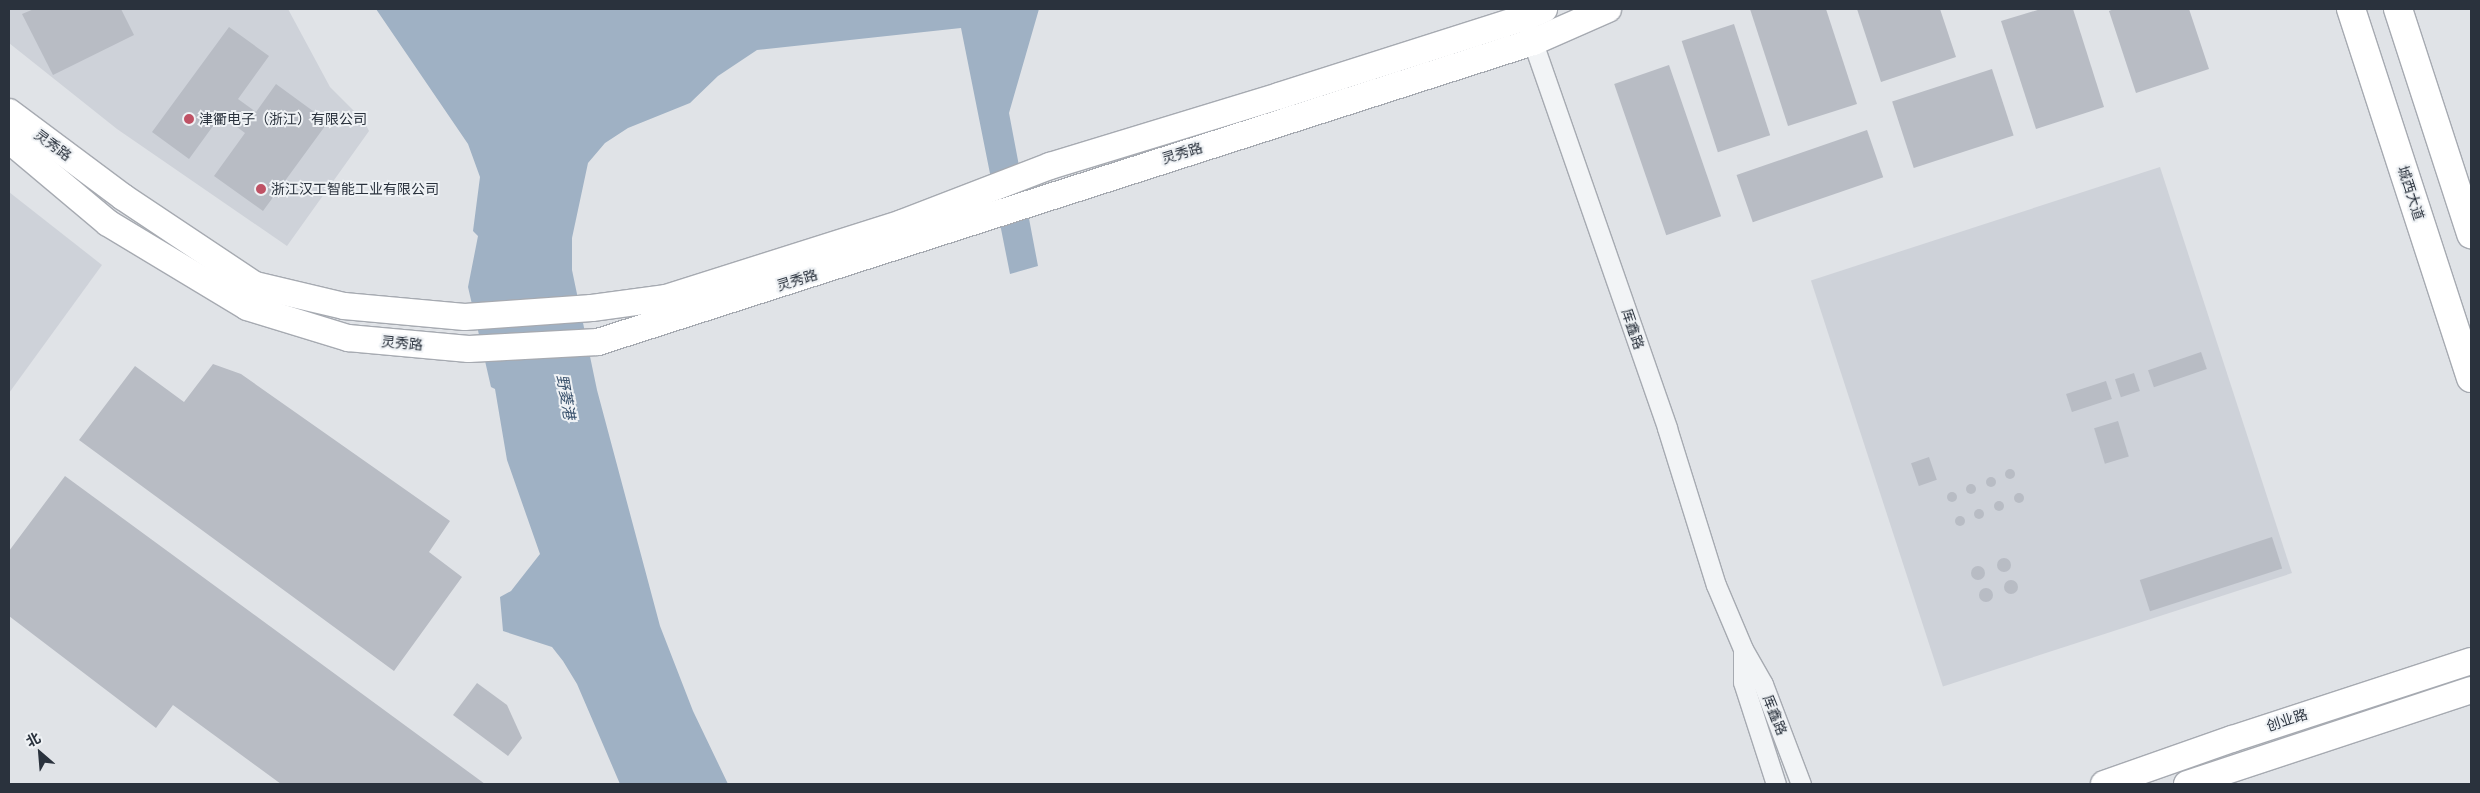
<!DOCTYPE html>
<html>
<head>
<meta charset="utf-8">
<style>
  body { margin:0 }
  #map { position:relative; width:2480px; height:793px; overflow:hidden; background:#e0e3e7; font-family:"Roboto Condensed","Noto Sans SC",sans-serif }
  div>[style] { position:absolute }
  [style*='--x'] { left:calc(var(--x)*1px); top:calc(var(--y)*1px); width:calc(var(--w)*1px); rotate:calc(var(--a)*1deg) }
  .built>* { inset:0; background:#ced2d9; transform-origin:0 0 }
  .water>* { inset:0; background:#9fb1c4 }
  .building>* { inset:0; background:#b8bcc4; transform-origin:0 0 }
  .round { border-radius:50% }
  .roads { filter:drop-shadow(1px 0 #a6aab1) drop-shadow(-1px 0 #a6aab1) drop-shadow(0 1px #a6aab1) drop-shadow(0 -1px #a6aab1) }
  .street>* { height:19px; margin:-9.5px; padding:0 9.5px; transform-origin:9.5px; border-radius:9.5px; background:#f2f4f6 }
  .secondary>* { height:26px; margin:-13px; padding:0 13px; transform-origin:13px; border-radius:13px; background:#fff }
  .primary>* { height:28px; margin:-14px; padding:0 14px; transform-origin:14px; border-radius:14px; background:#fff }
  .dots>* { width:14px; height:14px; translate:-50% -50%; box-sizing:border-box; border:2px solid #eff2f5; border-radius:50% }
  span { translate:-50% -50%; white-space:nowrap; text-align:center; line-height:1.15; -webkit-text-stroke:4px #eff2f5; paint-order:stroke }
  .poi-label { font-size:14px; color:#2a323d }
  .left { translate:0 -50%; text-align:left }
  .street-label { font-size:14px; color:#2a323d }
  .water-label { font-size:15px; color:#39516c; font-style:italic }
  .frame { position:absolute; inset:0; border:10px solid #2a323d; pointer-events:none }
  .north { position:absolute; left:15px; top:728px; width:50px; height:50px; -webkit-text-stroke:4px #eff2f5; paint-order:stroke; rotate:333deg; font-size:14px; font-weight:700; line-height:20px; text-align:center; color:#2a323d }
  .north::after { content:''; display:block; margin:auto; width:18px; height:22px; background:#2a323d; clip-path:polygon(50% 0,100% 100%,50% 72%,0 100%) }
</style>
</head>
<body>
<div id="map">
  <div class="built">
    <div style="clip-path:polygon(9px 9px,288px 9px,330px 87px,364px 121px,369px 131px,287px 246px,117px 129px,9px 43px)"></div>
    <div style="left:2160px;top:167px;width:427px;height:367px;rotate:72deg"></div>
    <div style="clip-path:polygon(9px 192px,102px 265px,9px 393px)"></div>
  </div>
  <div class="water">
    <div style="clip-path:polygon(376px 9px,1039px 9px,1009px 113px,1038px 266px,1010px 274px,961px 28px,757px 50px,718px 76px,690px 103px,628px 128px,605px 143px,588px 163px,572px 238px,572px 270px,597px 390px,660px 626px,693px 711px,728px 784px,620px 784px,577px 684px,563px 661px,552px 647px,503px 631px,500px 597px,511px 591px,540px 554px,507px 460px,495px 389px,491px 387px,468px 287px,478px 236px,473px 231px,480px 177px,468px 144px)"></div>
  </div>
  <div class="building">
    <div style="clip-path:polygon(34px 9px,121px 9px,134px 35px,53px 75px,22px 14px)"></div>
    <div style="clip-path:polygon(1750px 9px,1826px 9px,1857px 104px,1788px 126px)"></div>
    <div style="clip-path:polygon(1857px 9px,1940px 9px,1956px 57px,1881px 82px)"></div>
    <div style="clip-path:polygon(2041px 9px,2073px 9px,2104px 107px,2036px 129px,2001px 21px)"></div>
    <div style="clip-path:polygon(2114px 9px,2189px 9px,2209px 69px,2136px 93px,2109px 11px)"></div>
    <div style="left:1734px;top:24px;width:117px;height:55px;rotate:72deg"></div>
    <div style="clip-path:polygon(229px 27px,269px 56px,238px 99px,256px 112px,276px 84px,328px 122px,263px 211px,214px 176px,245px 133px,221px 115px,189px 159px,152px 132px)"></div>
    <div style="left:1669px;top:65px;width:160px;height:58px;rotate:71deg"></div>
    <div style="left:1992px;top:69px;width:70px;height:105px;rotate:72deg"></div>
    <div style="left:1867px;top:130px;width:50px;height:138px;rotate:71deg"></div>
    <div style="left:2201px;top:352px;width:18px;height:56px;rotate:71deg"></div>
    <div style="clip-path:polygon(213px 364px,241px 374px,450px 521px,429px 552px,462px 577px,394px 671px,79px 440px,135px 366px,184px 402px)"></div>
    <div style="left:2134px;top:373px;width:19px;height:20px;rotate:72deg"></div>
    <div style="left:2106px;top:381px;width:19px;height:42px;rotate:72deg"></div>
    <div style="left:2118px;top:421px;width:37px;height:25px;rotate:73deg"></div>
    <div style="left:1929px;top:457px;width:24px;height:19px;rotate:71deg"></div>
    <div class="round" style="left:2005px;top:469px;width:10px;height:10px"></div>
    <div style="clip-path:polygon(65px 476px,485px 784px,281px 784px,173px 705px,156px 728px,9px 616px,9px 551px)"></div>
    <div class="round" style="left:1986px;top:477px;width:10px;height:10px"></div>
    <div class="round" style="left:1966px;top:484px;width:10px;height:10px"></div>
    <div class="round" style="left:1947px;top:492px;width:10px;height:10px"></div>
    <div class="round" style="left:2014px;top:493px;width:10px;height:10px"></div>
    <div class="round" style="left:1994px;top:501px;width:10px;height:10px"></div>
    <div class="round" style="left:1974px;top:509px;width:10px;height:10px"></div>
    <div class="round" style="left:1955px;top:516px;width:10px;height:10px"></div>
    <div style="left:2272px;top:537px;width:33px;height:139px;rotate:72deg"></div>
    <div class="round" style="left:1997px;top:558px;width:14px;height:14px"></div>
    <div class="round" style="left:1971px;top:566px;width:14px;height:14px"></div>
    <div class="round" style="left:2004px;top:580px;width:14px;height:14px"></div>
    <div class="round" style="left:1979px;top:588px;width:14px;height:14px"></div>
    <div style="clip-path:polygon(477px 683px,507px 705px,522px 738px,508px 756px,453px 715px)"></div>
  </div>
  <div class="roads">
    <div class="street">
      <div style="--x:1529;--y:31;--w:420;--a:70.8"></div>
      <div style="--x:1667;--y:428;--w:164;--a:72.7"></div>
      <div style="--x:1716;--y:585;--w:69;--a:67.1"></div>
      <div style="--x:1743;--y:649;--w:40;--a:60.3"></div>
      <div style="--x:1763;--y:684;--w:107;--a:69.2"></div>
      <div style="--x:1743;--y:650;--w:32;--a:90"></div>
      <div style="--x:1743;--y:682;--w:107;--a:72.1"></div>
    </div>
    <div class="secondary">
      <div style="--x:9;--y:112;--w:142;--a:36.7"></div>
      <div style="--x:123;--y:197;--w:159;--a:33.7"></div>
      <div style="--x:255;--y:285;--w:91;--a:13.3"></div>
      <div style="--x:344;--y:306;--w:121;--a:5.2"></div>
      <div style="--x:465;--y:317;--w:127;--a:-4.1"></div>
      <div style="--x:592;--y:308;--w:75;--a:-7.7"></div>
      <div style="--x:666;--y:298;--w:248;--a:-17.6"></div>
      <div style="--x:902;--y:223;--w:159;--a:-21.1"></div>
      <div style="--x:1050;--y:166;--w:239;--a:-17"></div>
      <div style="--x:1279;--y:96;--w:257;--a:-17.7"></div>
      <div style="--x:1524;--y:18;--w:22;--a:-24"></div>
      <div style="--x:9;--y:140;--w:129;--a:40"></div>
      <div style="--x:108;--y:223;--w:162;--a:31.1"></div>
      <div style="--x:247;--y:307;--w:106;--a:17.1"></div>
      <div style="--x:348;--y:338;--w:121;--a:5.2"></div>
      <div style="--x:469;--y:349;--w:129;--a:-3.1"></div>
      <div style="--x:598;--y:342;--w:982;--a:-17.79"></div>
      <div style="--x:1533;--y:42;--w:82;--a:-23.7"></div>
      <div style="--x:2104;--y:784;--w:136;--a:-19.4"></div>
      <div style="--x:2232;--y:739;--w:251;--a:-18.1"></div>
      <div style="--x:2187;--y:784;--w:299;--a:-18.3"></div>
    </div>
    <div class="primary">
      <div style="--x:2351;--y:9;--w:388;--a:72"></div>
      <div style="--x:2398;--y:9;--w:237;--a:72"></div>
    </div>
  </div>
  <div class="dots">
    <div style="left:189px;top:119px;background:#bf5265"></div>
    <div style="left:261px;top:189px;background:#bf5265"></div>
  </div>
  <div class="poi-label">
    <span class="left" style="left:199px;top:119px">津衢电子（浙江）有限公司</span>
    <span class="left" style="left:271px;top:189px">浙江汉工智能工业有限公司</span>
  </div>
  <div class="street-label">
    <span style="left:53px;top:145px;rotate:36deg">灵秀路</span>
    <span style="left:1182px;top:153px;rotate:-17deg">灵秀路</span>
    <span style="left:2411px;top:193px;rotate:72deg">城西大道</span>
    <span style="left:797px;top:280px;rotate:-17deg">灵秀路</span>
    <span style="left:1633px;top:329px;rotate:71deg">厍鑫路</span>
    <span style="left:402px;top:343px;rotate:5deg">灵秀路</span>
    <span style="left:1775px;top:715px;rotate:68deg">厍鑫路</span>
    <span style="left:2287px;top:720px;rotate:-18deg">创业路</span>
  </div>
  <div class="water-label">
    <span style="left:565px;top:397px;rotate:80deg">野菱港</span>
  </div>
  <div class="frame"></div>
  <div class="north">北</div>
</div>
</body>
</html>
